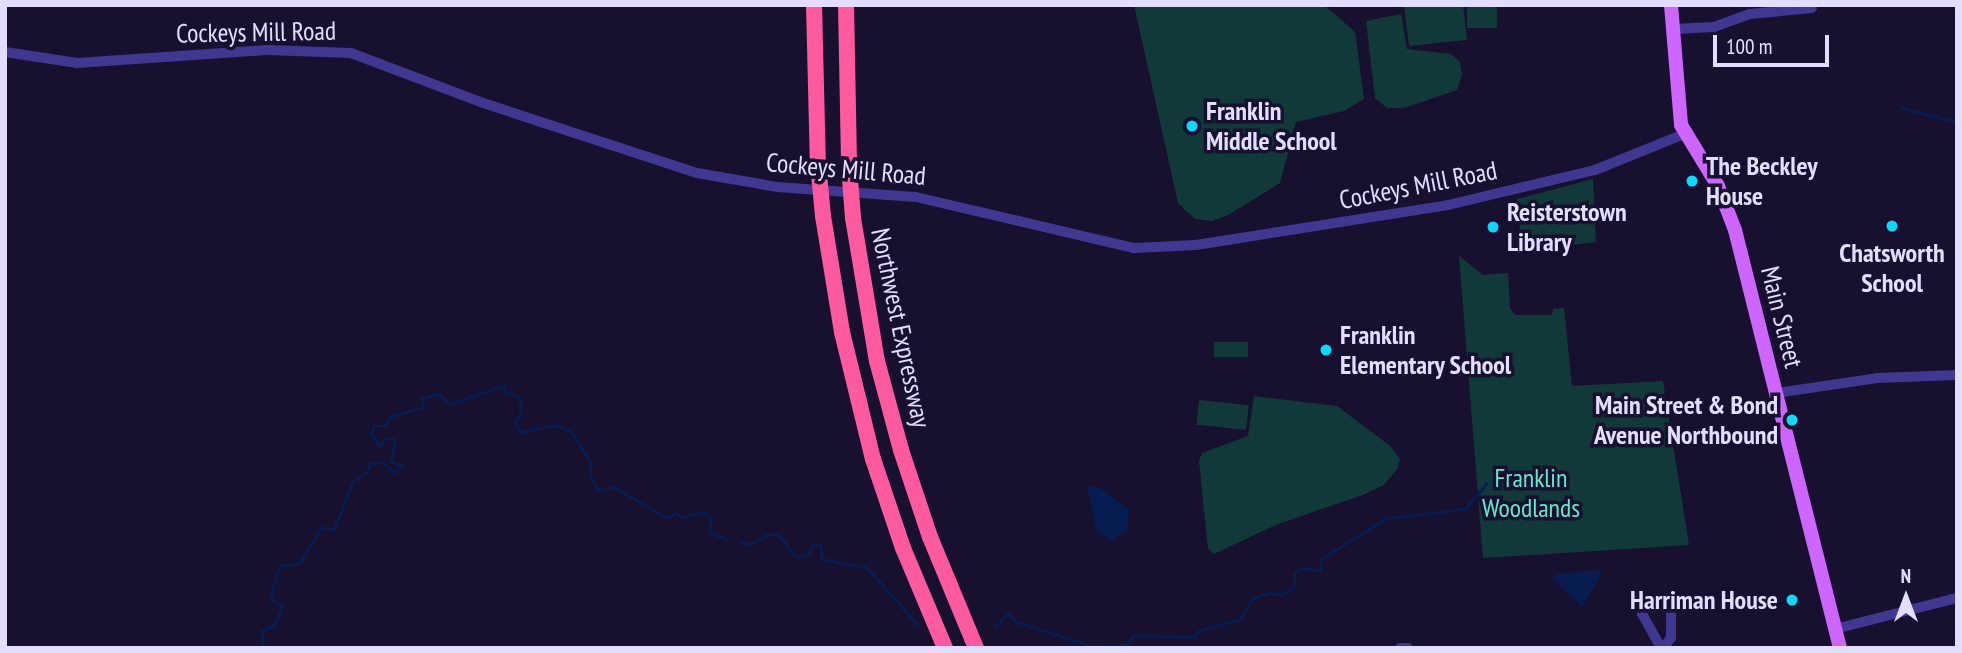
<!DOCTYPE html>
<html>
<head>
<meta charset="utf-8">
<style>
  body { margin:0 }
  #map { position:relative; width:1962px; height:653px; overflow:hidden; background:#17102f; font-family:"PT Sans Narrow",sans-serif }
  div>[style] { position:absolute }
  [style*='--x'] { left:calc(var(--x)*1px); top:calc(var(--y)*1px); width:calc(var(--w)*1px); rotate:calc(var(--a)*1deg) }
  .green>* { inset:0; background:#123939; transform-origin:0 0 }
  .water>* { inset:0; background:#071d51 }
  .stream>* { height:2.5px; margin:-1.25px; padding:0 1.25px; transform-origin:1.25px; border-radius:1.25px; background:#071d51 }
  .minor>* { height:10px; margin:-5px; padding:0 5px; transform-origin:5px; border-radius:5px; background:#403791 }
  .major>* { height:14px; margin:-7px; padding:0 7px; transform-origin:7px; border-radius:7px; background:#ce65ff }
  .highway>* { height:16px; margin:-8px; padding:0 8px; transform-origin:8px; border-radius:8px; background:#ff599f }
  .highway-bridge>* { height:16px; margin:-8px; padding:0 8px; transform-origin:8px; border-radius:8px; background:#ff599f }
  .dots>* { width:19px; height:19px; translate:-50% -50%; box-sizing:border-box; border:4px solid #17102f; border-radius:50% }
  span { translate:-50% -50%; white-space:nowrap; text-align:center; line-height:1.15; -webkit-text-stroke:7px #17102f; paint-order:stroke }
  .street-label { font-size:26px; color:#e3deff }
  .poi-label { font-size:26px; color:#e3deff; font-weight:700 }
  .left { translate:0 -50%; text-align:left }
  .right { translate:-100% -50%; text-align:right }
  .park-label { font-size:26px; color:#5feacf }
  .frame { position:absolute; inset:0; border:7px solid #e3deff; pointer-events:none }
  .north { position:absolute; left:1871px; top:562px; width:70px; height:70px; -webkit-text-stroke:5px #17102f; paint-order:stroke; rotate:0deg; font-size:19px; font-weight:700; line-height:28px; text-align:center; color:#e3deff }
  .north::after { content:''; display:block; margin:auto; width:24px; height:32px; background:#e3deff; clip-path:polygon(50% 0,100% 100%,50% 72%,0 100%) }
  .scale { position:absolute; left:1713px; top:35px; width:116px; height:32px; box-sizing:border-box; border:4px solid #e3deff; border-top:0; padding-left:9px; font-size:21px; line-height:24px; white-space:nowrap; color:#e3deff; -webkit-text-stroke:5px #17102f; paint-order:stroke }
</style>
</head>
<body>
<div id="map">
  <div class="green">
    <div style="clip-path:polygon(1134px 5px,1324px 5px,1355px 32px,1364px 99px,1344px 111px,1296px 122px,1280px 183px,1228px 215px,1212px 221px,1195px 219px,1178px 203px)"></div>
    <div style="clip-path:polygon(1404px 5px,1463px 5px,1467px 40px,1409px 46px)"></div>
    <div style="left:1467px;top:5px;width:30px;height:23px"></div>
    <div style="clip-path:polygon(1401px 14px,1407px 49px,1451px 54px,1460px 62px,1462px 75px,1457px 90px,1404px 108px,1387px 108px,1375px 98px,1366px 21px)"></div>
    <div style="clip-path:polygon(1593px 179px,1596px 242px,1522px 251px,1517px 199px)"></div>
    <div style="clip-path:polygon(1459px 256px,1483px 275px,1508px 273px,1510px 308px,1515px 315px,1552px 315px,1553px 309px,1564px 308px,1572px 386px,1663px 381px,1689px 545px,1483px 558px)"></div>
    <div style="left:1214px;top:342px;width:34px;height:15px"></div>
    <div style="clip-path:polygon(1254px 396px,1337px 406px,1389px 445px,1400px 459px,1398px 468px,1384px 485px,1363px 495px,1278px 524px,1214px 554px,1208px 549px,1199px 461px,1202px 453px,1248px 436px)"></div>
    <div style="left:1199px;top:400px;width:50px;height:25px;rotate:6deg"></div>
  </div>
  <div class="water">
    <div style="clip-path:polygon(1087px 486px,1100px 488px,1129px 509px,1127px 532px,1112px 540px,1097px 533px)"></div>
    <div style="clip-path:polygon(1596px 570px,1602px 571px,1600px 576px,1582px 607px,1553px 579px,1555px 574px)"></div>
  </div>
  <div class="stream">
    <div style="--x:1902;--y:108;--w:57;--a:14.3"></div>
    <div style="--x:741;--y:543;--w:9;--a:6"></div>
    <div style="--x:750;--y:544;--w:21;--a:-29"></div>
    <div style="--x:768;--y:534;--w:11;--a:5"></div>
    <div style="--x:779;--y:535;--w:28;--a:52"></div>
    <div style="--x:796;--y:557;--w:13;--a:-13"></div>
    <div style="--x:809;--y:554;--w:9;--a:-72"></div>
    <div style="--x:812;--y:545;--w:9;--a:0"></div>
    <div style="--x:821;--y:545;--w:14;--a:86"></div>
    <div style="--x:822;--y:559;--w:46;--a:10.1"></div>
    <div style="--x:867;--y:567;--w:77;--a:48.7"></div>
    <div style="--x:995;--y:627;--w:19;--a:-47"></div>
    <div style="--x:1008;--y:613;--w:13;--a:45"></div>
    <div style="--x:1017;--y:622;--w:79;--a:17.7"></div>
    <div style="--x:1092;--y:646;--w:35;--a:-2"></div>
    <div style="--x:1127;--y:645;--w:12;--a:-55"></div>
    <div style="--x:1134;--y:635;--w:60;--a:1.9"></div>
    <div style="--x:1194;--y:637;--w:7;--a:-56"></div>
    <div style="--x:1198;--y:631;--w:44;--a:-15.9"></div>
    <div style="--x:1240;--y:619;--w:25;--a:-58"></div>
    <div style="--x:1253;--y:598;--w:16;--a:-18"></div>
    <div style="--x:1268;--y:593;--w:15;--a:4"></div>
    <div style="--x:1283;--y:594;--w:13;--a:-32"></div>
    <div style="--x:1294;--y:587;--w:14;--a:-90"></div>
    <div style="--x:1294;--y:573;--w:9;--a:-36"></div>
    <div style="--x:1301;--y:568;--w:19;--a:6"></div>
    <div style="--x:1320;--y:570;--w:12;--a:-81"></div>
    <div style="--x:1322;--y:558;--w:76;--a:-31.6"></div>
    <div style="--x:1387;--y:518;--w:79;--a:-6.6"></div>
    <div style="--x:1465;--y:509;--w:33;--a:-50"></div>
    <div style="--x:263;--y:648;--w:17;--a:-93"></div>
    <div style="--x:262;--y:631;--w:13;--a:-27"></div>
    <div style="--x:274;--y:625;--w:19;--a:-65"></div>
    <div style="--x:282;--y:608;--w:16;--a:-140"></div>
    <div style="--x:270;--y:598;--w:33;--a:-74"></div>
    <div style="--x:279;--y:566;--w:21;--a:-8"></div>
    <div style="--x:300;--y:563;--w:41;--a:-59"></div>
    <div style="--x:321;--y:528;--w:13;--a:4"></div>
    <div style="--x:334;--y:529;--w:52;--a:-68.4"></div>
    <div style="--x:353;--y:481;--w:17;--a:-33"></div>
    <div style="--x:367;--y:472;--w:9;--a:-69"></div>
    <div style="--x:370;--y:464;--w:13;--a:-9"></div>
    <div style="--x:383;--y:462;--w:15;--a:42"></div>
    <div style="--x:394;--y:472;--w:10;--a:-37"></div>
    <div style="--x:402;--y:466;--w:12;--a:-160"></div>
    <div style="--x:391;--y:462;--w:22;--a:-80"></div>
    <div style="--x:395;--y:440;--w:8;--a:-166"></div>
    <div style="--x:387;--y:438;--w:12;--a:132"></div>
    <div style="--x:379;--y:447;--w:15;--a:-122"></div>
    <div style="--x:371;--y:434;--w:9;--a:-69"></div>
    <div style="--x:374;--y:426;--w:11;--a:0"></div>
    <div style="--x:385;--y:426;--w:10;--a:-61"></div>
    <div style="--x:390;--y:417;--w:34;--a:-17"></div>
    <div style="--x:423;--y:407;--w:9;--a:-96"></div>
    <div style="--x:422;--y:398;--w:17;--a:-13"></div>
    <div style="--x:439;--y:394;--w:15;--a:42"></div>
    <div style="--x:450;--y:404;--w:58;--a:-19.1"></div>
    <div style="--x:505;--y:385;--w:6;--a:90"></div>
    <div style="--x:505;--y:391;--w:16;--a:22"></div>
    <div style="--x:520;--y:397;--w:16;--a:86"></div>
    <div style="--x:521;--y:413;--w:10;--a:119"></div>
    <div style="--x:516;--y:422;--w:11;--a:68"></div>
    <div style="--x:520;--y:432;--w:38;--a:-11"></div>
    <div style="--x:557;--y:425;--w:17;--a:25"></div>
    <div style="--x:572;--y:432;--w:36;--a:58"></div>
    <div style="--x:591;--y:463;--w:13;--a:94"></div>
    <div style="--x:590;--y:476;--w:17;--a:57"></div>
    <div style="--x:599;--y:490;--w:15;--a:-11"></div>
    <div style="--x:614;--y:487;--w:61;--a:30.3"></div>
    <div style="--x:667;--y:518;--w:9;--a:-32"></div>
    <div style="--x:675;--y:513;--w:9;--a:27"></div>
    <div style="--x:683;--y:517;--w:21;--a:-14"></div>
    <div style="--x:703;--y:512;--w:9;--a:27"></div>
    <div style="--x:711;--y:516;--w:16;--a:94"></div>
    <div style="--x:710;--y:532;--w:17;--a:25"></div>
  </div>
  <div class="minor">
    <div style="--x:1673;--y:29;--w:41;--a:-2.8"></div>
    <div style="--x:1714;--y:27;--w:38;--a:-20"></div>
    <div style="--x:1750;--y:14;--w:62;--a:-5.5"></div>
    <div style="--x:5;--y:52;--w:73;--a:8.7"></div>
    <div style="--x:77;--y:63;--w:190;--a:-3.9"></div>
    <div style="--x:267;--y:50;--w:84;--a:2"></div>
    <div style="--x:351;--y:53;--w:141;--a:20.7"></div>
    <div style="--x:483;--y:103;--w:225;--a:18.1"></div>
    <div style="--x:697;--y:173;--w:81;--a:9.9"></div>
    <div style="--x:777;--y:187;--w:139;--a:4.1"></div>
    <div style="--x:916;--y:197;--w:224;--a:13.2"></div>
    <div style="--x:1134;--y:248;--w:62;--a:-2.8"></div>
    <div style="--x:1196;--y:245;--w:255;--a:-9"></div>
    <div style="--x:1448;--y:205;--w:151;--a:-13.4"></div>
    <div style="--x:1595;--y:170;--w:96;--a:-22"></div>
    <div style="--x:1776;--y:393;--w:102;--a:-8.4"></div>
    <div style="--x:1877;--y:378;--w:80;--a:-2.1"></div>
    <div style="--x:1835;--y:629;--w:126;--a:-14.3"></div>
    <div style="--x:1400;--y:648;--w:8;--a:0"></div>
    <div style="--x:1661;--y:648;--w:39;--a:-119"></div>
    <div style="--x:1642;--y:614;--w:9;--a:-77"></div>
    <div style="--x:1644;--y:605;--w:16;--a:-18"></div>
    <div style="--x:1659;--y:600;--w:8;--a:7"></div>
    <div style="--x:1667;--y:601;--w:10;--a:66"></div>
    <div style="--x:1671;--y:610;--w:28;--a:90"></div>
    <div style="--x:1671;--y:638;--w:13;--a:129"></div>
  </div>
  <div class="major">
    <div style="--x:1671;--y:5;--w:120;--a:85.2"></div>
    <div style="--x:1681;--y:125;--w:71;--a:58.8"></div>
    <div style="--x:1718;--y:186;--w:47;--a:68.9"></div>
    <div style="--x:1735;--y:230;--w:431;--a:75.9"></div>
  </div>
  <div class="highway">
    <div style="--x:814;--y:5;--w:159;--a:88.6"></div>
    <div style="--x:846;--y:5;--w:161;--a:88.9"></div>
    <div style="--x:823;--y:216;--w:118;--a:80.7"></div>
    <div style="--x:842;--y:332;--w:131;--a:76.3"></div>
    <div style="--x:873;--y:459;--w:94;--a:71.4"></div>
    <div style="--x:903;--y:548;--w:108;--a:67.2"></div>
    <div style="--x:853;--y:218;--w:145;--a:80.5"></div>
    <div style="--x:877;--y:361;--w:92;--a:74.9"></div>
    <div style="--x:901;--y:450;--w:92;--a:71.6"></div>
    <div style="--x:930;--y:537;--w:120;--a:67.5"></div>
  </div>
  <div class="highway-bridge">
    <div style="--x:818;--y:164;--w:52;--a:84.5"></div>
    <div style="--x:849;--y:166;--w:52;--a:85.6"></div>
  </div>
  <div class="dots">
    <div style="left:1192px;top:126px;background:#0ad8ff"></div>
    <div style="left:1692px;top:181px;background:#0ad8ff"></div>
    <div style="left:1892px;top:226px;background:#0ad8ff"></div>
    <div style="left:1493px;top:227px;background:#0ad8ff"></div>
    <div style="left:1326px;top:350px;background:#0ad8ff"></div>
    <div style="left:1792px;top:420px;background:#0ad8ff"></div>
    <div style="left:1792px;top:600px;background:#0ad8ff"></div>
  </div>
  <div class="street-label">
    <span style="left:256px;top:32px;rotate:-1deg">Cockeys Mill Road</span>
    <span style="left:846px;top:169px;rotate:5deg">Cockeys Mill Road</span>
    <span style="left:1418px;top:185px;rotate:-11deg">Cockeys Mill Road</span>
    <span style="left:1782px;top:317px;rotate:76deg">Main Street</span>
    <span style="left:901px;top:328px;rotate:78deg">Northwest Expressway</span>
  </div>
  <div class="poi-label">
    <span class="left" style="left:1206px;top:126px">Franklin<br>Middle School</span>
    <span class="left" style="left:1706px;top:181px">The Beckley<br>House</span>
    <span class="left" style="left:1507px;top:227px">Reisterstown<br>Library</span>
    <span style="left:1892px;top:268px">Chatsworth<br>School</span>
    <span class="left" style="left:1340px;top:350px">Franklin<br>Elementary School</span>
    <span class="right" style="left:1778px;top:420px">Main Street &amp; Bond<br>Avenue Northbound</span>
    <span class="right" style="left:1778px;top:600px">Harriman House</span>
  </div>
  <div class="park-label">
    <span style="left:1531px;top:493px">Franklin<br>Woodlands</span>
  </div>
  <div class="frame"></div>
  <div class="north">N</div>
  <div class="scale">100 m</div>
</div>
</body>
</html>
